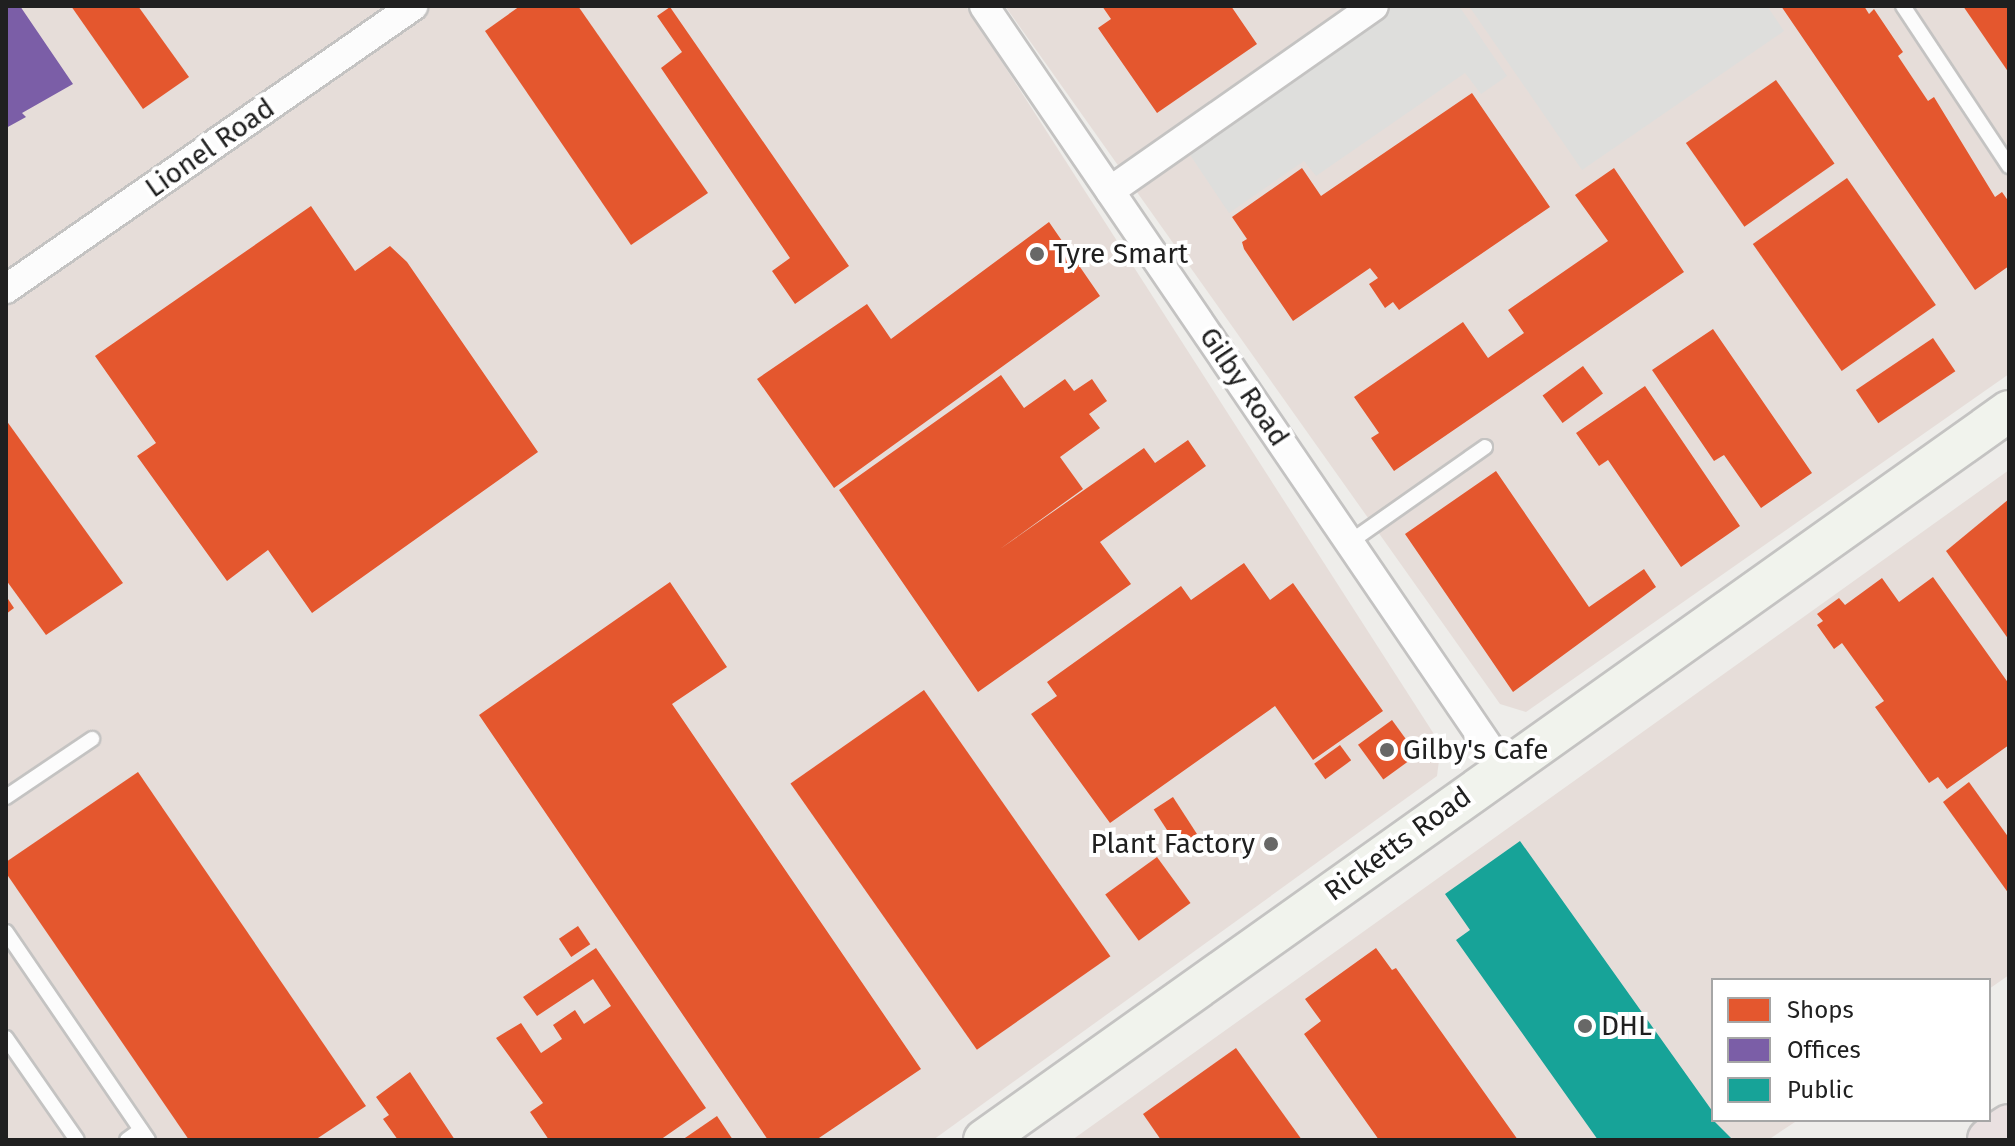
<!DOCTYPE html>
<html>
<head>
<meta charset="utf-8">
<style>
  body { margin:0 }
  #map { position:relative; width:2015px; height:1146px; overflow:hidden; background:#eeedea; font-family:"Fira Sans",sans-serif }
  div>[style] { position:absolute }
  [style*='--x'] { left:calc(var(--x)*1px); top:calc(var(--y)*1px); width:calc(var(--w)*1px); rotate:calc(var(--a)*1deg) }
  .commercial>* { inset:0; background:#e6ddd9 }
  .parking>* { inset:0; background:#dededc }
  .shops>* { inset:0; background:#e4572e; transform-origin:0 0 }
  .offices>* { inset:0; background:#7b5ea7 }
  .public>* { inset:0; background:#17a398 }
  .roads { filter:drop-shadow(2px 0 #c4c3c2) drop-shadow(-2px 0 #c4c3c2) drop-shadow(0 2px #c4c3c2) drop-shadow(0 -2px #c4c3c2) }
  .lane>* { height:14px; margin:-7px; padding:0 7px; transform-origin:7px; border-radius:7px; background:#fcfcfc }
  .street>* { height:28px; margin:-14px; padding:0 14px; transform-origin:14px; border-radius:14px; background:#fcfcfc }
  .secondary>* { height:40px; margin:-20px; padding:0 20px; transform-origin:20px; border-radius:20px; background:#f1f3ed }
  .highway>* { height:44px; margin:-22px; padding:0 22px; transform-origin:22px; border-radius:22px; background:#eae1e1 }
  .dots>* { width:22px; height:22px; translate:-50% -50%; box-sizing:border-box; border:4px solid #fff; border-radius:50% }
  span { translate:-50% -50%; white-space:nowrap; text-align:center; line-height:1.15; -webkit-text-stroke:8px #fff; paint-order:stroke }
  .street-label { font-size:28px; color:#202020 }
  .poi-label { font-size:28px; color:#202020 }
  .left { translate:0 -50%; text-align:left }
  .right { translate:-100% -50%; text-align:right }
  .frame { position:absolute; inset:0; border:8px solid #202020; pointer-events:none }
  .legend { position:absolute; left:1711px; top:978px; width:280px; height:144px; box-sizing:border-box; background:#fff; border:2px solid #a6a6a6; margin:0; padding:10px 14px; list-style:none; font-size:24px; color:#202020 }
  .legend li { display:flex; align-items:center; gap:16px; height:40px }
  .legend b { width:40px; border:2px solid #a6a6a6 }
</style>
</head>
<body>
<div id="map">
  <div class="commercial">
    <div style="clip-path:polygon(6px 6px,966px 6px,1441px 745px,1437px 776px,933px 1140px,6px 1140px)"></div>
    <div style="clip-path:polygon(1005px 6px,2009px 6px,2009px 374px,1526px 712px,1500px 704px)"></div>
    <div style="clip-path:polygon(2009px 470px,2009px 975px,1989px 989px,1989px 980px,1713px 980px,1713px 1120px,1798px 1120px,1768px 1140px,1072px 1140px)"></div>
  </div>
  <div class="parking">
    <div style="clip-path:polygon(1394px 6px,1459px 6px,1507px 76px,1481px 94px,1465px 73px,1316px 176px,1304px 161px,1229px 213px,1186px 149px)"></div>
    <div style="clip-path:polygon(1469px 6px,1767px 6px,1784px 31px,1582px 170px)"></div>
  </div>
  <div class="shops">
    <div style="clip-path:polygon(71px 6px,138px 6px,189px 77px,143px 109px)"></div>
    <div style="clip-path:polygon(520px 6px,578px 6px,708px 193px,631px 245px,485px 31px)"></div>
    <div style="clip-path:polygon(1102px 6px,1231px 6px,1257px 44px,1157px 113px,1098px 28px,1111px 19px)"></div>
    <div style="clip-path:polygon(1781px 6px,1864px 6px,1869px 14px,1874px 9px,1903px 52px,1898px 56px,1928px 101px,1934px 97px,1995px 197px,2002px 192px,2009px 202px,2009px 266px,1975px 290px)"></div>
    <div style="clip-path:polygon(1963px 6px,2009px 6px,2009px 73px)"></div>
    <div style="clip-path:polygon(670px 7px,849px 266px,795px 304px,772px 271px,790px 258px,661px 68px,682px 52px,657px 16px)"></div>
    <div style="left:1776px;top:80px;width:102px;height:110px;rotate:55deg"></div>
    <div style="clip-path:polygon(1472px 93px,1550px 207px,1399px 310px,1393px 302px,1385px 308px,1369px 284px,1378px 278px,1370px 268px,1293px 321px,1244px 249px,1242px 242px,1247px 239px,1232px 217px,1302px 168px,1321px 196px)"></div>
    <div style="clip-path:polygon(1614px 168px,1684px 272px,1394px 471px,1371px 438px,1379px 433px,1354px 397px,1463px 322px,1488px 358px,1524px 333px,1508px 310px,1608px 241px,1575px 195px)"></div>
    <div style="left:1847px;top:178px;width:155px;height:115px;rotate:55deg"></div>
    <div style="clip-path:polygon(311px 206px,355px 271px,390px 246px,407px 262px,538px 452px,312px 613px,268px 550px,227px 581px,137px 456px,156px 443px,95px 356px)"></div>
    <div style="clip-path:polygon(1049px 222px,1100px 296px,834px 488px,757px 379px,867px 304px,891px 339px)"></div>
    <div style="clip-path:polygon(1713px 329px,1812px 473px,1761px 508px,1724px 455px,1714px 461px,1652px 370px)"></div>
    <div style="left:1933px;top:338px;width:40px;height:93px;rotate:56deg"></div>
    <div style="left:1583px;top:366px;width:34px;height:50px;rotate:54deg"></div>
    <div style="clip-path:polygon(1001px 375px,1024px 408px,1065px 379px,1074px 391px,1092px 379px,1107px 401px,1089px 414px,1100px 428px,1060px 457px,1083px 489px,1000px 549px,1144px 448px,1155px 463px,1188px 440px,1206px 466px,1100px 542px,1131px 584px,978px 692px,839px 490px)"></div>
    <div style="clip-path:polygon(1645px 386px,1740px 526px,1681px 567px,1608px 460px,1599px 466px,1576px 433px)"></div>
    <div style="clip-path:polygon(6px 420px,123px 583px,46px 635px,6px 580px)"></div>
    <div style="clip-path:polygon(1496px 471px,1589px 607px,1644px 569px,1656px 587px,1513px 692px,1405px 534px)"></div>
    <div style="clip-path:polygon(2009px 499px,2009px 640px,1946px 551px)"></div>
    <div style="clip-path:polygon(1244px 563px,1270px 600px,1293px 583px,1383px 711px,1313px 760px,1275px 706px,1110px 823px,1031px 714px,1057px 696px,1047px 682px,1181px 586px,1191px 600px)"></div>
    <div style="clip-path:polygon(1933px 577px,2009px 684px,2009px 745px,1947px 789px,1938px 777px,1929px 783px,1875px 707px,1884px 701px,1842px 643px,1834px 649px,1817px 625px,1823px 621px,1817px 614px,1839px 598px,1845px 605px,1882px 578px,1899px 602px)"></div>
    <div style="clip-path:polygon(670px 582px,727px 667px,672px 704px,921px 1069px,816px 1140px,768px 1140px,479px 715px)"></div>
    <div style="clip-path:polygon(6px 596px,14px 608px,6px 614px)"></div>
    <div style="left:924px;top:690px;width:325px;height:163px;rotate:55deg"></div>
    <div style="left:1392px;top:720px;width:43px;height:42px;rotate:54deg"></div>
    <div style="left:1340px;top:745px;width:19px;height:32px;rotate:54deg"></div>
    <div style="clip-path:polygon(138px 772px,366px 1106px,315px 1140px,189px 1140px,6px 873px,6px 862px)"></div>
    <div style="clip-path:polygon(1969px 782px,2009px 838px,2009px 894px,1943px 802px)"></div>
    <div style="left:1173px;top:797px;width:44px;height:23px;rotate:57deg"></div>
    <div style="left:1157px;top:857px;width:57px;height:64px;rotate:54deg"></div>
    <div style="left:578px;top:926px;width:22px;height:23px;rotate:56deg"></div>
    <div style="clip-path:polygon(596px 948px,706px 1108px,660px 1140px,549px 1140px,530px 1112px,543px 1103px,496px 1038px,521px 1023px,541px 1053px,562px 1039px,553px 1025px,575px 1010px,584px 1024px,611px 1006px,593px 979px,537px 1016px,523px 997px)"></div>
    <div style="clip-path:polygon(1376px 948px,1392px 970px,1396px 968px,1518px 1140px,1379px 1140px,1304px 1034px,1321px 1021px,1305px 999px)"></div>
    <div style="clip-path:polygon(1236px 1048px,1302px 1140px,1161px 1140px,1143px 1114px)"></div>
    <div style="clip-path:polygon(410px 1072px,455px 1140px,398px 1140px,383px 1119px,389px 1115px,376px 1097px)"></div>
    <div style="clip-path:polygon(717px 1116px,733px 1140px,682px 1140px)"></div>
  </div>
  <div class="offices">
    <div style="clip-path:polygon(6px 6px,20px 6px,73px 84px,22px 113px,26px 117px,6px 128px)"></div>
  </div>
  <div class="public">
    <div style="clip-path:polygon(1520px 841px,1713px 1112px,1713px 1120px,1733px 1140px,1598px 1140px,1456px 940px,1470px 930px,1445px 894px)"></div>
  </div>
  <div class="roads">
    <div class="lane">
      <div style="--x:1903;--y:6;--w:192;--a:56.5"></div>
      <div style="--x:1350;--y:542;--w:165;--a:-35.1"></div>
      <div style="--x:6;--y:797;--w:104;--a:-34"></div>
      <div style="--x:6;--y:932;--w:252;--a:55.7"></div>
      <div style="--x:6;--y:1038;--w:124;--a:55.2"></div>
      <div style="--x:127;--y:1140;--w:17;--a:-36"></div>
    </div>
    <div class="street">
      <div style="--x:984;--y:6;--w:922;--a:55.74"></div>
      <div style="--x:1110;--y:191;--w:322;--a:-35"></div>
      <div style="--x:6;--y:289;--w:496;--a:-34.8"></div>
    </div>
    <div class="secondary">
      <div style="--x:984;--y:1140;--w:1258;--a:-35.42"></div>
    </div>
    <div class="highway">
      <div style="--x:1990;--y:1140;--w:23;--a:-34"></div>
    </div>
  </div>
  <div class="dots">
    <div style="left:1037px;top:254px;background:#686867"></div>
    <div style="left:1387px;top:750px;background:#686867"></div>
    <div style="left:1271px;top:844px;background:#686867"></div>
    <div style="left:1585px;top:1026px;background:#686867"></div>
  </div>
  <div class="street-label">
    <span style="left:210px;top:148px;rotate:-35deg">Lionel Road</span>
    <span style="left:1244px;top:387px;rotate:56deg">Gilby Road</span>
    <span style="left:1398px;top:844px;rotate:-36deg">Ricketts Road</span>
  </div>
  <div class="poi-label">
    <span class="left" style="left:1053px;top:254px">Tyre Smart</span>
    <span class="left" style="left:1403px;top:750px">Gilby's Cafe</span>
    <span class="right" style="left:1255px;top:844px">Plant Factory</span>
    <span class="left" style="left:1601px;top:1026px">DHL</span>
  </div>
  <div class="frame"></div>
  <ul class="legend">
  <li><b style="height:22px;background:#e4572e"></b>Shops</li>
  <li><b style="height:22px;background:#7b5ea7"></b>Offices</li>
  <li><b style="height:22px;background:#17a398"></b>Public</li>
  </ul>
</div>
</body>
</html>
